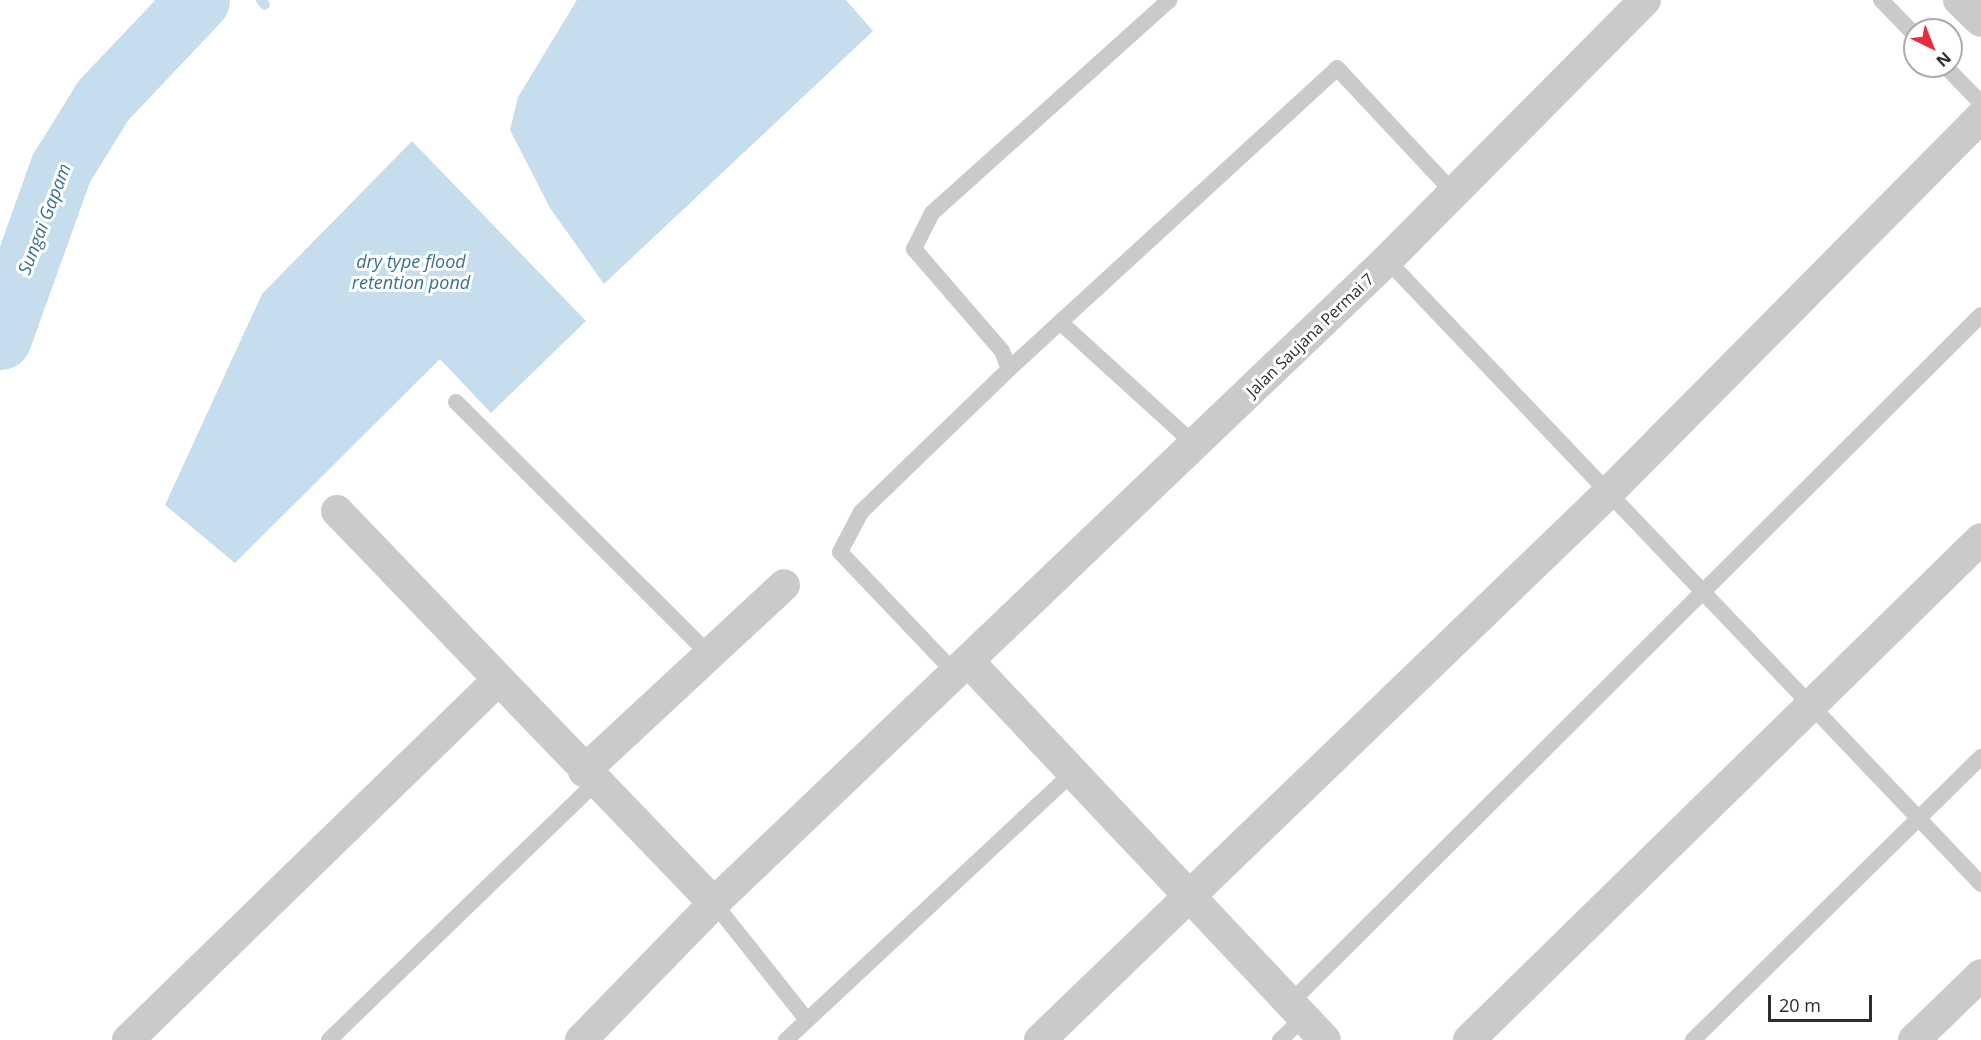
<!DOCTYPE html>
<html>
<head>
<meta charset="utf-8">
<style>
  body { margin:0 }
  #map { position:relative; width:1981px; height:1040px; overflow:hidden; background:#fff; font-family:"Open Sans",sans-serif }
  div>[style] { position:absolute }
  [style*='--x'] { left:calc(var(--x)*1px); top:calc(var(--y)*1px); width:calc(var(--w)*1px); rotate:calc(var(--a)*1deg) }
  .water>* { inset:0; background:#c5ddec }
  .stream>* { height:10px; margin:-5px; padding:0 5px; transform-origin:5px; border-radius:5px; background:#c5ddec }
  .river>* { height:63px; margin:-31.5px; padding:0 31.5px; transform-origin:31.5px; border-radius:31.5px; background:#c5ddec }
  .lane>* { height:16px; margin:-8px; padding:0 8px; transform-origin:8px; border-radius:8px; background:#cacaca }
  .street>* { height:32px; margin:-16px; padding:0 16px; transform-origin:16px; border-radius:16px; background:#cacaca }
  span { translate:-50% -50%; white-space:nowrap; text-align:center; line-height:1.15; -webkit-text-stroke:6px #fff; paint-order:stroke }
  .street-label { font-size:16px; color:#2d2d2d }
  .water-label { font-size:18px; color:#3a7090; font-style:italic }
  .north { position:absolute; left:1903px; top:18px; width:60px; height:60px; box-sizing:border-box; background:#fff; border:2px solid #ababab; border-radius:50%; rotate:137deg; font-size:16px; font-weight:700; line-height:24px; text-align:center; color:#2d2d2d }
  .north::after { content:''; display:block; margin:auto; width:21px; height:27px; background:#e92a3b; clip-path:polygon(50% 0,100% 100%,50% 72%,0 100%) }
  .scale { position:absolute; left:1768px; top:995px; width:104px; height:27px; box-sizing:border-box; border:3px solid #2d2d2d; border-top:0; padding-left:8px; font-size:18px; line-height:21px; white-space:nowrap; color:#2d2d2d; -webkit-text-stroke:4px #fff; paint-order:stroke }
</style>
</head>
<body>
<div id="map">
  <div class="water">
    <div style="clip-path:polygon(577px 0,846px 0,873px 31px,604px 284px,550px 208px,510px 130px,518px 97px)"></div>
    <div style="clip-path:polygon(412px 141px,586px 321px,491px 413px,440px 359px,235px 563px,165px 505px,262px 294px)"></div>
  </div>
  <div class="stream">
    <div style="--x:261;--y:0;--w:6;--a:51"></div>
  </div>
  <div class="river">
    <div style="--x:0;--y:338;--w:181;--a:-70.3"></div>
    <div style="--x:61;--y:168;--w:80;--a:-58.3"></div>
    <div style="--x:103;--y:100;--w:138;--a:-46.5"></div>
  </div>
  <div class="lane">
    <div style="--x:1881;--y:0;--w:49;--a:45.8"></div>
    <div style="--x:1945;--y:66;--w:52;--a:45.8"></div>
    <div style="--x:1387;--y:260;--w:862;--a:46.41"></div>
    <div style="--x:1060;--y:322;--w:183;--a:42.3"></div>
    <div style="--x:1009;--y:369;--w:445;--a:-42.5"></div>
    <div style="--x:1337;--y:68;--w:170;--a:46.9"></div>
    <div style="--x:456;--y:402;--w:357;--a:44.9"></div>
    <div style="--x:956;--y:674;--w:168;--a:-133.6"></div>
    <div style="--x:840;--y:552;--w:45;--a:-62.3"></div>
    <div style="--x:861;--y:512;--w:206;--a:-44"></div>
    <div style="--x:1009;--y:369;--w:19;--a:-111"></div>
    <div style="--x:1002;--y:351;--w:135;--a:-130.8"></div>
    <div style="--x:914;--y:249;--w:40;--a:-63.4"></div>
    <div style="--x:932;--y:213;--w:319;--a:-41.9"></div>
    <div style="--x:714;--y:903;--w:149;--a:51.5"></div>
    <div style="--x:1290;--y:1003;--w:975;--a:-44.88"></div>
    <div style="--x:329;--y:1040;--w:370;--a:-44"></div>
    <div style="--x:786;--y:1040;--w:394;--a:-43"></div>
    <div style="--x:1280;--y:1040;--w:33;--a:-43"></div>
    <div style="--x:1693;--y:1040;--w:404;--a:-44.5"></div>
  </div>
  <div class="street">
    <div style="--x:1959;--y:0;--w:30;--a:44"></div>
    <div style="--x:337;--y:511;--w:544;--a:46.12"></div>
    <div style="--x:969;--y:662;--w:519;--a:46.72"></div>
    <div style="--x:584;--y:771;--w:273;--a:-42.9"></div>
    <div style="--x:128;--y:1040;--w:515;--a:-44.21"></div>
    <div style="--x:581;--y:1040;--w:191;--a:-45.8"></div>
    <div style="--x:714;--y:903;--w:931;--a:-43.69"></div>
    <div style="--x:1387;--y:260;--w:366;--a:-45.2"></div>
    <div style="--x:1040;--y:1040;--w:787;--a:-43.92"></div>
    <div style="--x:1607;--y:494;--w:531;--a:-45.23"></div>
    <div style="--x:1469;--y:1040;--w:716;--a:-44.38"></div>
    <div style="--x:1914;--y:1040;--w:93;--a:-44.1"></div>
  </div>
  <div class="street-label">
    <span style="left:1310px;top:335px;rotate:-44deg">Jalan Saujana Permai 7</span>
  </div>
  <div class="water-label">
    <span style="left:44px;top:219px;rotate:-69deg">Sungai Gapam</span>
    <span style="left:411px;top:272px">dry type flood<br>retention pond</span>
  </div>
  <div class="north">N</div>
  <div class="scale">20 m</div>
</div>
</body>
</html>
